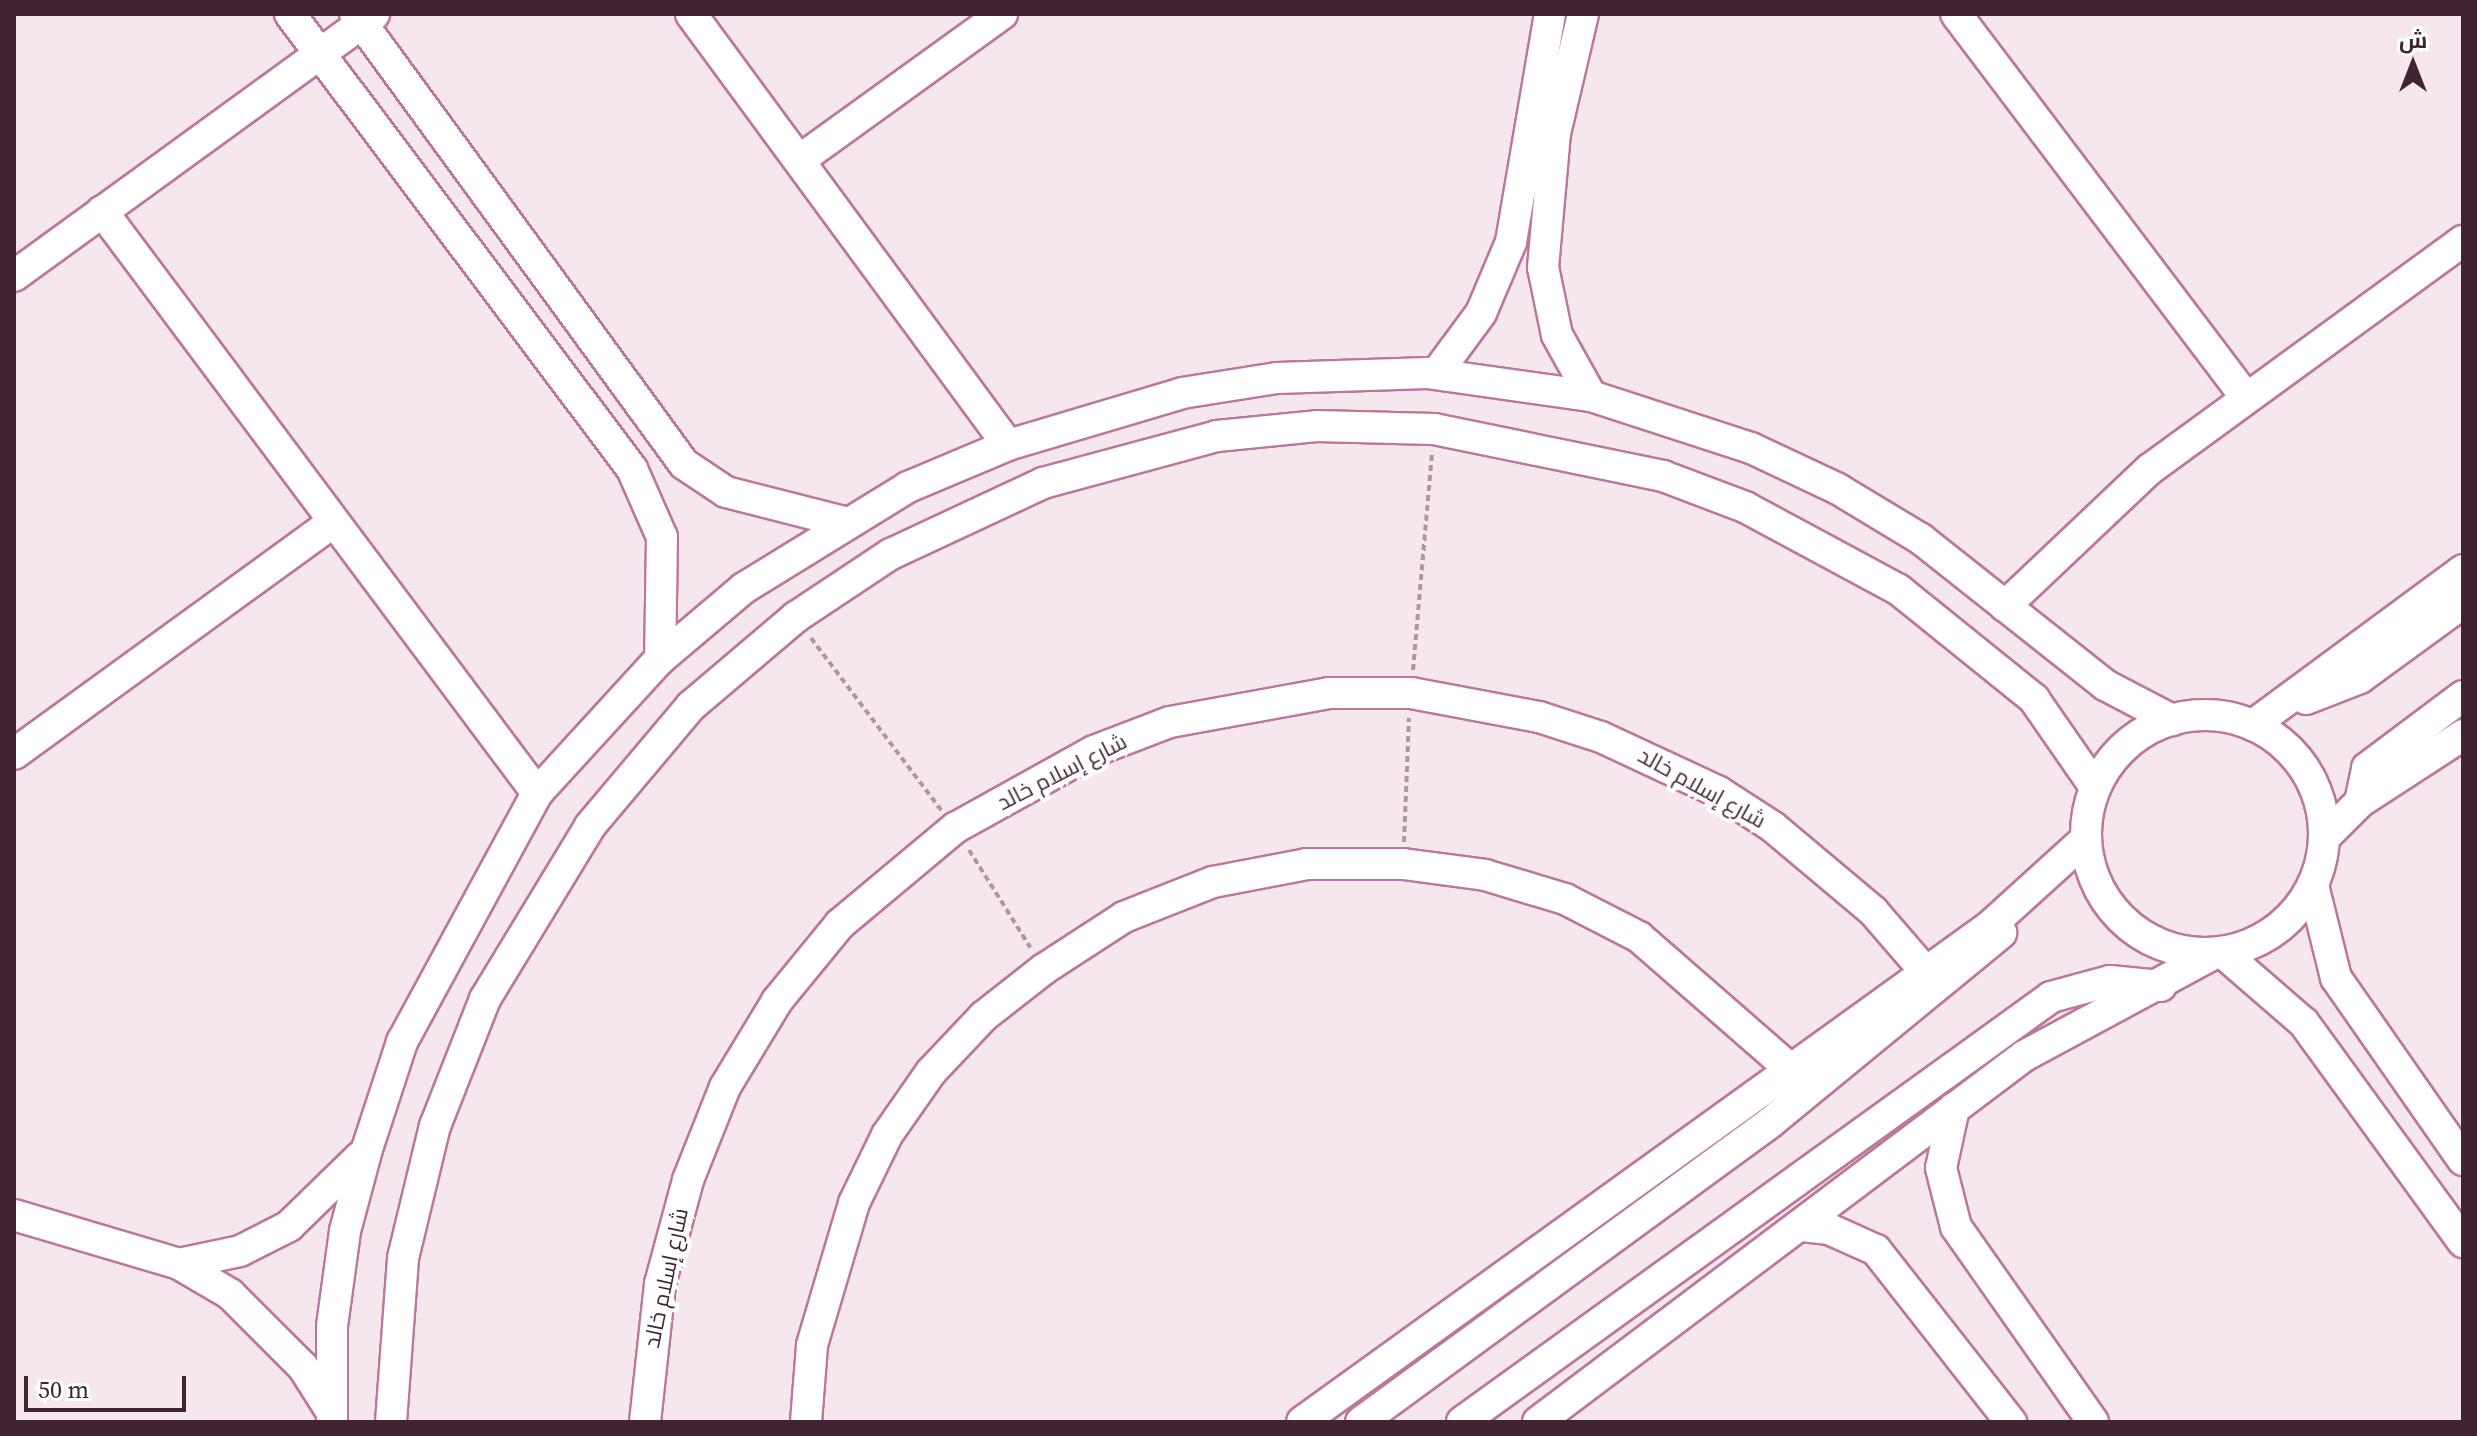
<!DOCTYPE html>
<html>
<head>
<meta charset="utf-8">
<style>
  body { margin:0 }
  #map { position:relative; width:2477px; height:1436px; overflow:hidden; background:#f6e6ed; font-family:"Source Serif 4",Cairo,serif }
  div>[style] { position:absolute }
  [style*='--x'] { left:calc(var(--x)*1px); top:calc(var(--y)*1px); width:calc(var(--w)*1px); rotate:calc(var(--a)*1deg) }
  .path>* { height:4px; margin-top:-2px; transform-origin:0; background:repeating-linear-gradient(90deg,#ad98a2 0 6px,transparent 0 10px) }
  .roads { filter:drop-shadow(2px 0 #bd779a) drop-shadow(-2px 0 #bd779a) drop-shadow(0 2px #bd779a) drop-shadow(0 -2px #bd779a) }
  .minor>* { height:30px; margin:-15px; padding:0 15px; transform-origin:15px; border-radius:15px; background:#fff }
  .minor>.ring { margin:-15px; padding:0; box-sizing:content-box; background:none; border:30px solid #fff; border-radius:50% }
  span { translate:-50% -50%; white-space:nowrap; text-align:center; line-height:1.15; -webkit-text-stroke:8px #fff; paint-order:stroke }
  .street-label { font-size:22px; color:#412433 }
  .frame { position:absolute; inset:0; border:16px solid #412433; pointer-events:none }
  .north { position:absolute; left:2373px; top:24px; width:80px; height:80px; -webkit-text-stroke:6px #fff; paint-order:stroke; rotate:0deg; font-size:22px; font-weight:700; line-height:32px; text-align:center; color:#412433 }
  .north::after { content:''; display:block; margin:auto; width:28px; height:36px; background:#412433; clip-path:polygon(50% 0,100% 100%,50% 72%,0 100%) }
  .scale { position:absolute; left:24px; top:1376px; width:162px; height:36px; box-sizing:border-box; border:4px solid #412433; border-top:0; padding-left:10px; font-size:24px; line-height:28px; white-space:nowrap; color:#412433; -webkit-text-stroke:6px #fff; paint-order:stroke }
</style>
</head>
<body>
<div id="map">
  <div class="path">
    <div style="--x:811;--y:638;--w:216;--a:52.9"></div>
    <div style="--x:1413;--y:670;--w:220;--a:-85"></div>
    <div style="--x:1404;--y:842;--w:124;--a:-87.7"></div>
    <div style="--x:969;--y:850;--w:115;--a:57.8"></div>
  </div>
  <div class="roads">
    <div class="minor">
      <div style="--x:290;--y:14;--w:569;--a:53.07"></div>
      <div style="--x:632;--y:469;--w:74;--a:66.2"></div>
      <div style="--x:662;--y:537;--w:122;--a:90.9"></div>
      <div style="--x:355;--y:14;--w:557;--a:53.83"></div>
      <div style="--x:684;--y:464;--w:50;--a:33.7"></div>
      <div style="--x:726;--y:492;--w:122;--a:14.3"></div>
      <div style="--x:691;--y:14;--w:535;--a:53.67"></div>
      <div style="--x:1583;--y:14;--w:122;--a:103.2"></div>
      <div style="--x:1555;--y:133;--w:135;--a:95.1"></div>
      <div style="--x:1543;--y:267;--w:69;--a:78.4"></div>
      <div style="--x:1557;--y:335;--w:70;--a:60.9"></div>
      <div style="--x:1956;--y:14;--w:478;--a:52.9"></div>
      <div style="--x:801;--y:159;--w:248;--a:-35.8"></div>
      <div style="--x:102;--y:211;--w:727;--a:53.22"></div>
      <div style="--x:14;--y:276;--w:445;--a:-36"></div>
      <div style="--x:1436;--y:374;--w:76;--a:-53.6"></div>
      <div style="--x:1481;--y:313;--w:77;--a:-67.1"></div>
      <div style="--x:1511;--y:242;--w:231;--a:-80.3"></div>
      <div style="--x:2005;--y:606;--w:199;--a:-43.4"></div>
      <div style="--x:2150;--y:469;--w:387;--a:-36.1"></div>
      <div style="--x:2306;--y:699;--w:58;--a:-21.3"></div>
      <div style="--x:2360;--y:678;--w:127;--a:-36.1"></div>
      <div class="ring" style="left:2086px;top:715px;width:208px;height:208px"></div>
      <div style="--x:2253;--y:725;--w:261;--a:-36.4"></div>
      <div style="--x:14;--y:754;--w:393;--a:-36"></div>
      <div style="--x:2360;--y:802;--w:35;--a:-78"></div>
      <div style="--x:2367;--y:768;--w:120;--a:-36.9"></div>
      <div style="--x:2325;--y:837;--w:49;--a:-45"></div>
      <div style="--x:2360;--y:802;--w:123;--a:-33"></div>
      <div style="--x:2313;--y:885;--w:96;--a:76.1"></div>
      <div style="--x:2336;--y:978;--w:222;--a:55.1"></div>
      <div style="--x:2222;--y:952;--w:108;--a:40.9"></div>
      <div style="--x:2304;--y:1023;--w:271;--a:54"></div>
      <div style="--x:1954;--y:1108;--w:61;--a:102.2"></div>
      <div style="--x:1941;--y:1168;--w:61;--a:75.7"></div>
      <div style="--x:1956;--y:1227;--w:238;--a:54.9"></div>
      <div style="--x:14;--y:1215;--w:172;--a:16.5"></div>
      <div style="--x:179;--y:1264;--w:59;--a:30.5"></div>
      <div style="--x:230;--y:1294;--w:103;--a:45"></div>
      <div style="--x:303;--y:1367;--w:52;--a:57.5"></div>
      <div style="--x:1803;--y:1226;--w:26;--a:7"></div>
      <div style="--x:1829;--y:1229;--w:51;--a:24.1"></div>
      <div style="--x:1876;--y:1250;--w:219;--a:51.9"></div>
      <div style="--x:179;--y:1264;--w:62;--a:-12"></div>
      <div style="--x:240;--y:1251;--w:55;--a:-27"></div>
      <div style="--x:289;--y:1226;--w:100;--a:-44.2"></div>
      <div style="--x:332;--y:1422;--w:96;--a:-90"></div>
      <div style="--x:332;--y:1326;--w:96;--a:-82.2"></div>
      <div style="--x:345;--y:1231;--w:85;--a:-75"></div>
      <div style="--x:367;--y:1149;--w:113;--a:-71.9"></div>
      <div style="--x:402;--y:1042;--w:283;--a:-61.5"></div>
      <div style="--x:537;--y:793;--w:182;--a:-47.5"></div>
      <div style="--x:660;--y:659;--w:110;--a:-40.2"></div>
      <div style="--x:744;--y:588;--w:193;--a:-31.6"></div>
      <div style="--x:908;--y:487;--w:108;--a:-22.8"></div>
      <div style="--x:1008;--y:445;--w:182;--a:-16.6"></div>
      <div style="--x:1182;--y:393;--w:96;--a:-9"></div>
      <div style="--x:1277;--y:378;--w:150;--a:-1.9"></div>
      <div style="--x:1427;--y:373;--w:166;--a:8"></div>
      <div style="--x:1591;--y:396;--w:168;--a:18"></div>
      <div style="--x:1751;--y:448;--w:96;--a:25.2"></div>
      <div style="--x:1838;--y:489;--w:97;--a:31.1"></div>
      <div style="--x:1921;--y:539;--w:235;--a:38.4"></div>
      <div style="--x:2105;--y:685;--w:76;--a:27.6"></div>
      <div style="--x:391;--y:1422;--w:164;--a:-85.8"></div>
      <div style="--x:403;--y:1258;--w:136;--a:-76.4"></div>
      <div style="--x:435;--y:1126;--w:136;--a:-68.5"></div>
      <div style="--x:485;--y:999;--w:202;--a:-58.7"></div>
      <div style="--x:590;--y:826;--w:157;--a:-49.9"></div>
      <div style="--x:691;--y:706;--w:138;--a:-40.3"></div>
      <div style="--x:796;--y:617;--w:114;--a:-33.6"></div>
      <div style="--x:891;--y:554;--w:168;--a:-25"></div>
      <div style="--x:1043;--y:483;--w:180;--a:-15.1"></div>
      <div style="--x:1217;--y:436;--w:100;--a:-5.7"></div>
      <div style="--x:1317;--y:426;--w:117;--a:1.5"></div>
      <div style="--x:1434;--y:429;--w:234;--a:11.6"></div>
      <div style="--x:1663;--y:476;--w:88;--a:20.7"></div>
      <div style="--x:1745;--y:507;--w:175;--a:28.3"></div>
      <div style="--x:1899;--y:590;--w:174;--a:38.9"></div>
      <div style="--x:2034;--y:699;--w:107;--a:55.3"></div>
      <div style="--x:645;--y:1422;--w:139;--a:-83.8"></div>
      <div style="--x:660;--y:1284;--w:108;--a:-74.9"></div>
      <div style="--x:688;--y:1180;--w:100;--a:-68.3"></div>
      <div style="--x:725;--y:1087;--w:100;--a:-58.8"></div>
      <div style="--x:777;--y:1001;--w:99;--a:-50.7"></div>
      <div style="--x:840;--y:924;--w:150;--a:-39.9"></div>
      <div style="--x:955;--y:828;--w:159;--a:-29"></div>
      <div style="--x:1094;--y:751;--w:81;--a:-20.9"></div>
      <div style="--x:1170;--y:722;--w:162;--a:-10.3"></div>
      <div style="--x:1329;--y:693;--w:82;--a:0"></div>
      <div style="--x:1411;--y:693;--w:130;--a:10.6"></div>
      <div style="--x:1539;--y:717;--w:65;--a:17.9"></div>
      <div style="--x:1601;--y:737;--w:130;--a:25"></div>
      <div style="--x:1719;--y:792;--w:64;--a:32.9"></div>
      <div style="--x:1773;--y:827;--w:131;--a:40"></div>
      <div style="--x:1873;--y:911;--w:78;--a:49.2"></div>
      <div style="--x:806;--y:1422;--w:77;--a:-85.5"></div>
      <div style="--x:812;--y:1345;--w:148;--a:-73.5"></div>
      <div style="--x:854;--y:1203;--w:76;--a:-64.1"></div>
      <div style="--x:887;--y:1135;--w:77;--a:-55.1"></div>
      <div style="--x:931;--y:1072;--w:77;--a:-46.6"></div>
      <div style="--x:984;--y:1016;--w:76;--a:-38.1"></div>
      <div style="--x:1044;--y:969;--w:95;--a:-33"></div>
      <div style="--x:1124;--y:917;--w:96;--a:-21.5"></div>
      <div style="--x:1213;--y:882;--w:96;--a:-10.8"></div>
      <div style="--x:1307;--y:864;--w:96;--a:0"></div>
      <div style="--x:1403;--y:864;--w:83;--a:7.6"></div>
      <div style="--x:1485;--y:875;--w:84;--a:16.7"></div>
      <div style="--x:1565;--y:899;--w:83;--a:27.2"></div>
      <div style="--x:1639;--y:937;--w:196;--a:41.1"></div>
      <div style="--x:1302;--y:1422;--w:848;--a:-35.79"></div>
      <div style="--x:1990;--y:926;--w:128;--a:-42.2"></div>
      <div style="--x:1361;--y:1422;--w:508;--a:-36.19"></div>
      <div style="--x:1771;--y:1122;--w:298;--a:-39.4"></div>
      <div style="--x:1462;--y:1422;--w:726;--a:-35.81"></div>
      <div style="--x:2051;--y:997;--w:61;--a:-15.2"></div>
      <div style="--x:2110;--y:981;--w:51;--a:5.6"></div>
      <div style="--x:1538;--y:1422;--w:608;--a:-36.98"></div>
      <div style="--x:2024;--y:1056;--w:217;--a:-28.3"></div>
    </div>
  </div>
  <div class="street-label">
    <span style="left:1062px;top:772px;rotate:-27deg">شارع إسلام خالد</span>
    <span style="left:1702px;top:788px;rotate:29deg">شارع إسلام خالد</span>
    <span style="left:666px;top:1278px;rotate:-78deg">شارع إسلام خالد</span>
  </div>
  <div class="frame"></div>
  <div class="north">ش</div>
  <div class="scale">50 m</div>
</div>
</body>
</html>
